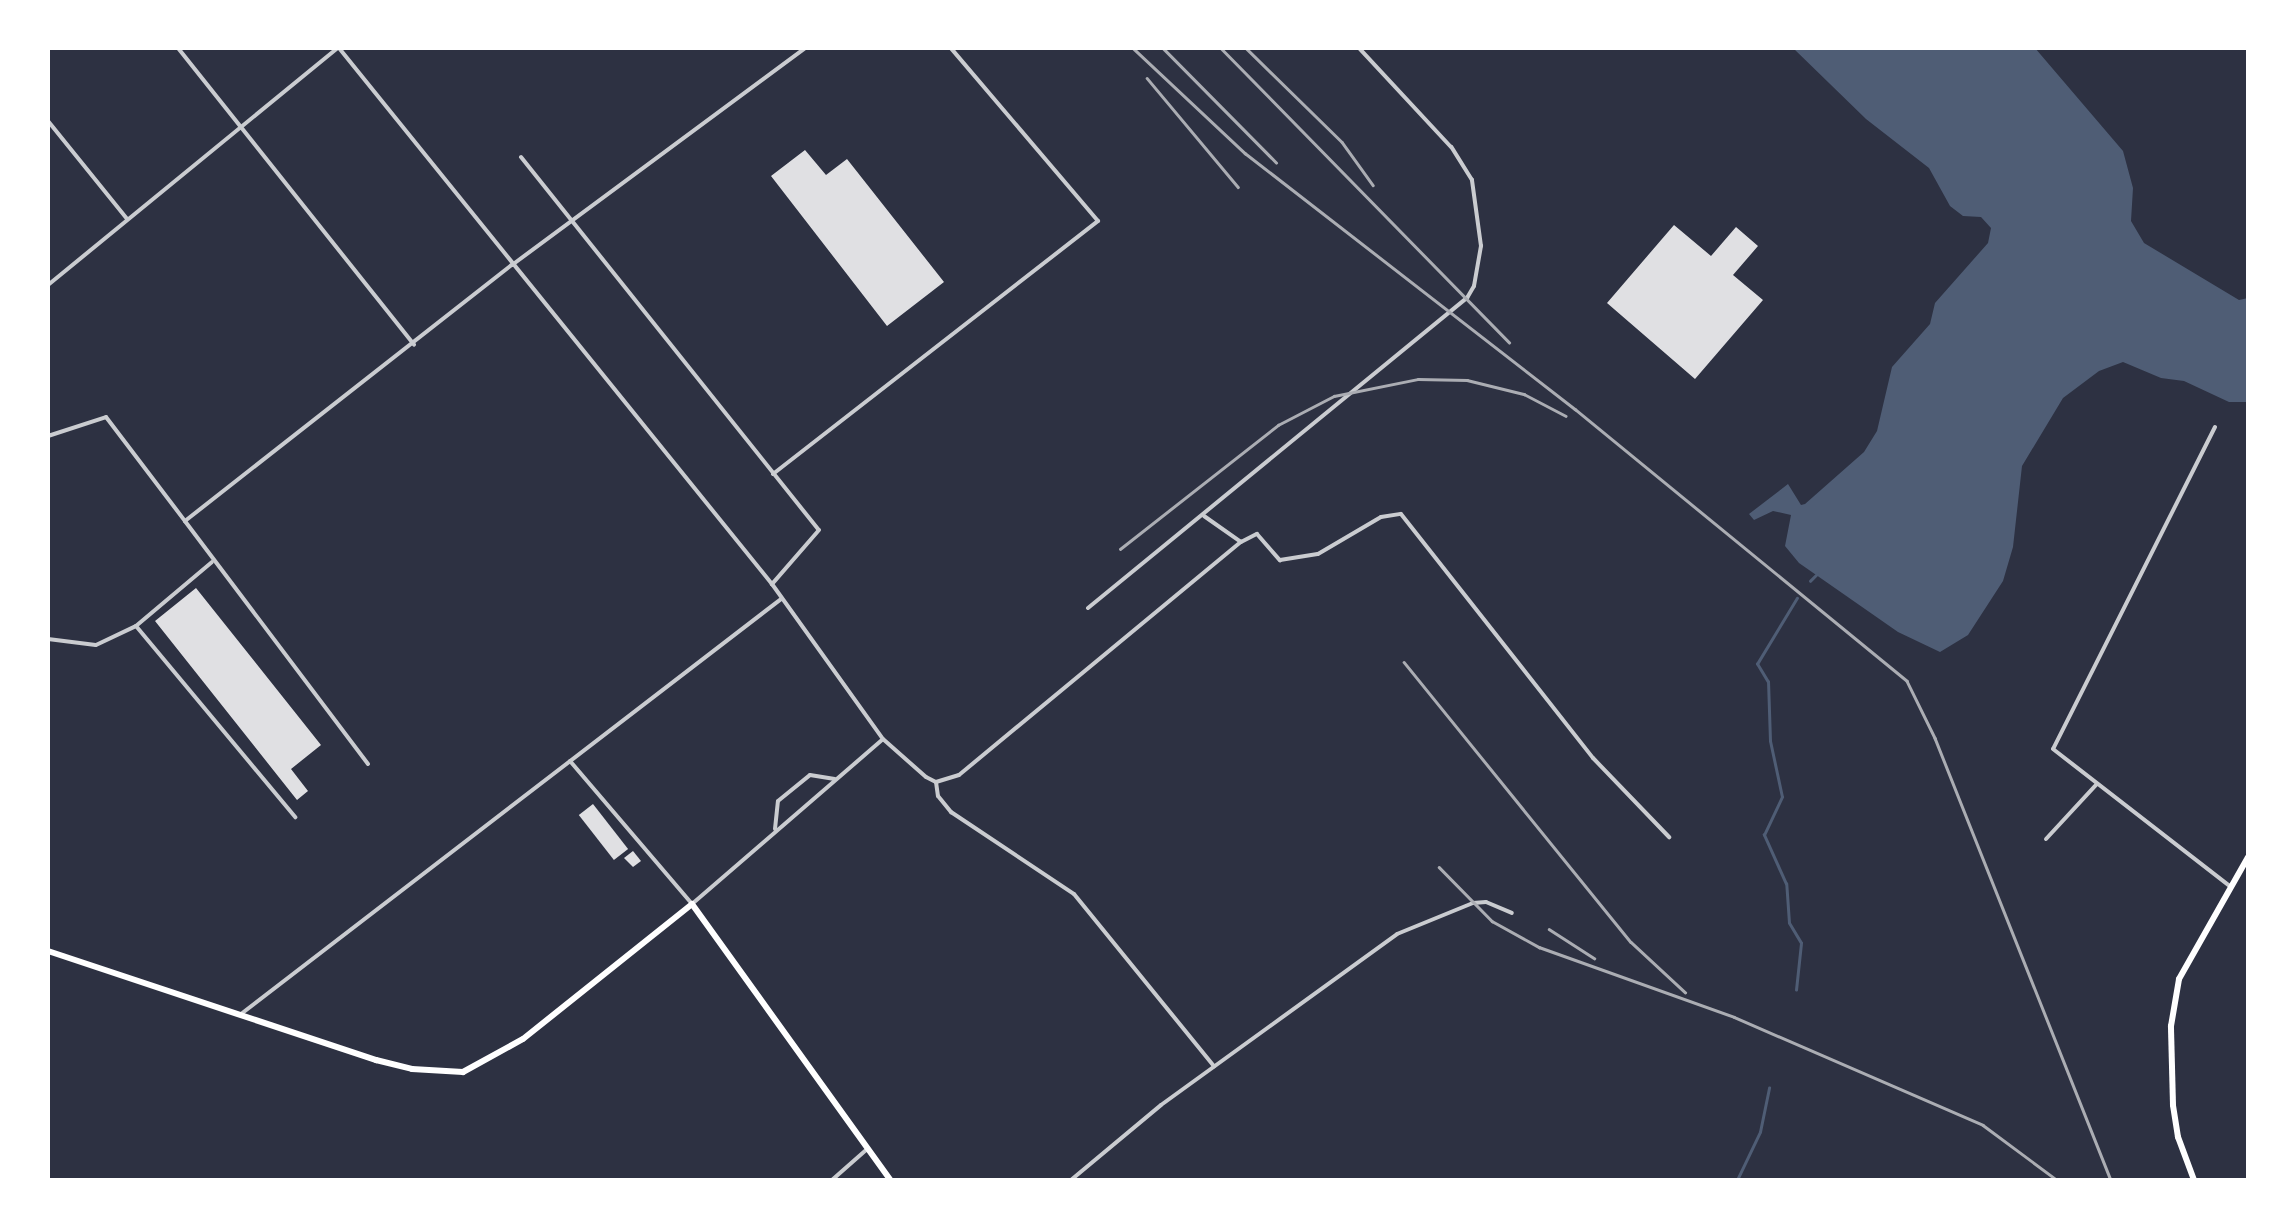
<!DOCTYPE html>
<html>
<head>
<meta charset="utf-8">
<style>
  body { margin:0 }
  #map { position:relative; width:2296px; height:1228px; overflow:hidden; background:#2d3142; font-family:Barlow,sans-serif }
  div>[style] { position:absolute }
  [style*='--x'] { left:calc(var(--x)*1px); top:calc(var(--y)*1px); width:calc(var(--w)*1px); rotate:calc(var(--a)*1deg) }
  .water>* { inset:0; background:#4f5d75 }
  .stream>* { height:2.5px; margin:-1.25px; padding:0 1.25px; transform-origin:1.25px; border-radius:1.25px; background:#4f5d75 }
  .building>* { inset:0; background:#e0e0e3; transform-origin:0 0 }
  .minor>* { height:4px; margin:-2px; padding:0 2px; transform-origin:2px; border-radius:2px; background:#caccd0 }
  .secondary>* { height:6px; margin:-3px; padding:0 3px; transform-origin:3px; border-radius:3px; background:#fff }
  .rail>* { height:2.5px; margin:-1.25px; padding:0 1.25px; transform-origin:1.25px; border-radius:1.25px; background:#abadb3 }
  span { translate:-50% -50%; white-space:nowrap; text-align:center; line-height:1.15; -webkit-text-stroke:8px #fff; paint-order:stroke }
  .frame { position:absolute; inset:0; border:50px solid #fff; pointer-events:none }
</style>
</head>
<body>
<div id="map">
  <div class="water">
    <div style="clip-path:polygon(1793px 48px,2035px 48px,2123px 151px,2133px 188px,2131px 221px,2144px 243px,2239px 300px,2248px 298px,2248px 402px,2229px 402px,2184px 381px,2161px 378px,2123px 362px,2099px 371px,2063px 398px,2022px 466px,2013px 547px,2003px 581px,1968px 635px,1940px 652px,1898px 632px,1799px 563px,1785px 546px,1791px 515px,1773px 511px,1754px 520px,1749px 514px,1788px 484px,1801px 505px,1805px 504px,1864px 452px,1877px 431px,1892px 367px,1930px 324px,1935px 303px,1988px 243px,1991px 228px,1981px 217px,1963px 216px,1950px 206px,1929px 168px,1866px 119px)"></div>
  </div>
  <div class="stream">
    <div style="--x:1810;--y:581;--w:10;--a:-45"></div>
    <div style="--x:1796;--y:990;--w:47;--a:-83.9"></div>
    <div style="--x:1801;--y:943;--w:23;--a:-121"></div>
    <div style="--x:1789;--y:923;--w:39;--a:-94"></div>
    <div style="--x:1786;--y:884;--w:54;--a:-114.2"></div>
    <div style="--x:1764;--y:835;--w:42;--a:-64.7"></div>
    <div style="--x:1782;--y:797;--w:57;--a:-102.1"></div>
    <div style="--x:1770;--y:741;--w:59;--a:-91.9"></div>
    <div style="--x:1768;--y:682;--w:21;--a:-121"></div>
    <div style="--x:1757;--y:664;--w:77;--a:-58.8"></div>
    <div style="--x:1737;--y:1180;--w:53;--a:-64.4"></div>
    <div style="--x:1760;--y:1132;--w:45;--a:-78.4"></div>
  </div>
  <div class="building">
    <div style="clip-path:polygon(805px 150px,826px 175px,847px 159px,944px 282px,887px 326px,771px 176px)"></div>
    <div style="clip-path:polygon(1674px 225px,1711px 256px,1736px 227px,1758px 246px,1733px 275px,1763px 300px,1695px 379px,1607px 303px)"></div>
    <div style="clip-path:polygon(196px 588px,321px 745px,291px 769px,308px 791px,297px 800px,155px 621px)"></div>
    <div style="left:593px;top:804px;width:57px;height:18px;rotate:52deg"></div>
    <div style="clip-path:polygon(633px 851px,641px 861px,633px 867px,624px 858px)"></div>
  </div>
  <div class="minor">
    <div style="--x:178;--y:48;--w:379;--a:51.5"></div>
    <div style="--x:339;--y:48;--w:689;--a:51.07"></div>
    <div style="--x:48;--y:121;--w:126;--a:51.1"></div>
    <div style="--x:521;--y:157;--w:477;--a:51.4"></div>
    <div style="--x:819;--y:530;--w:72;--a:131"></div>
    <div style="--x:772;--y:584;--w:191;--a:54.4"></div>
    <div style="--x:883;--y:739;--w:57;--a:41.5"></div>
    <div style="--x:926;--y:777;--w:11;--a:27"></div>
    <div style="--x:936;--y:782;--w:24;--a:-17"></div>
    <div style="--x:959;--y:775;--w:366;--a:-39.6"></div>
    <div style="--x:48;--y:285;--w:375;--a:-39.3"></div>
    <div style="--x:2215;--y:427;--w:360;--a:116.7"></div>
    <div style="--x:2053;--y:749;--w:225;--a:37.8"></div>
    <div style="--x:48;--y:436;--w:61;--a:-18.1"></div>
    <div style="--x:106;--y:417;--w:131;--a:52.8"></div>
    <div style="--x:773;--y:474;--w:412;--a:-37.9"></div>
    <div style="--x:1098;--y:221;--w:227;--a:-130.4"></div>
    <div style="--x:1204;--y:516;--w:45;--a:35.1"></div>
    <div style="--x:1241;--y:542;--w:18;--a:-27"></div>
    <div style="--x:1257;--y:534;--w:35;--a:49"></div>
    <div style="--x:1280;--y:560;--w:38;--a:-9"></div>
    <div style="--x:1318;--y:554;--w:73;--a:-30.4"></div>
    <div style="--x:1381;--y:517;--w:20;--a:-9"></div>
    <div style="--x:1401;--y:514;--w:310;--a:51.8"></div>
    <div style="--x:1593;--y:758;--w:110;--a:46.1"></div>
    <div style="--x:1088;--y:608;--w:490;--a:-39.3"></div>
    <div style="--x:1467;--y:298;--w:14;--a:-60"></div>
    <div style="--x:1474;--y:286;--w:41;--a:-80.1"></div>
    <div style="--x:1481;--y:246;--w:67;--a:-97.8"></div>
    <div style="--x:1472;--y:180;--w:39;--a:-122"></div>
    <div style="--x:1451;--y:147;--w:135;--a:-132.9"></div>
    <div style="--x:136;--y:626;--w:249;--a:50.2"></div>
    <div style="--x:48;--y:639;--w:48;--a:7.1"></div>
    <div style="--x:96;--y:645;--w:44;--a:-25.4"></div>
    <div style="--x:136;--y:626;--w:99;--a:-40.1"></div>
    <div style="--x:570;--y:761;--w:188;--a:49.5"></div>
    <div style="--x:692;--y:904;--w:252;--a:-40.8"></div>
    <div style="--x:368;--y:764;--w:304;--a:-127"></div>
    <div style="--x:185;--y:521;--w:415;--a:-38.1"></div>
    <div style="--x:512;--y:265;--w:365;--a:-36.5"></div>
    <div style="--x:936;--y:782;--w:14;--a:82"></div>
    <div style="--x:938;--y:796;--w:21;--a:51"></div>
    <div style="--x:951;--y:812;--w:148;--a:33.7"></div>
    <div style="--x:1074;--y:894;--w:222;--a:50.9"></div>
    <div style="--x:775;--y:829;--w:28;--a:-84"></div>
    <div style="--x:778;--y:801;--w:41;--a:-39.1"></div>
    <div style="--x:810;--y:775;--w:25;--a:9"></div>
    <div style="--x:2046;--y:839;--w:75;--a:-47.2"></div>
    <div style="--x:241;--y:1014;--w:681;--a:-37.54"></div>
    <div style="--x:832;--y:1180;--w:45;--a:-41.4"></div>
    <div style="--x:1071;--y:1180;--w:117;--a:-39.8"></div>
    <div style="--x:1161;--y:1105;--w:291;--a:-35.9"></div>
    <div style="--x:1397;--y:934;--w:82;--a:-22.2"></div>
    <div style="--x:1473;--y:903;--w:13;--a:-4"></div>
    <div style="--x:1486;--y:902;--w:28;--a:23"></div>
  </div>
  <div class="secondary">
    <div style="--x:48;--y:951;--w:346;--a:18.4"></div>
    <div style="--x:376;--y:1060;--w:37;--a:14"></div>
    <div style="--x:412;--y:1069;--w:51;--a:3.4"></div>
    <div style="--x:463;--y:1072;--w:68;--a:-28.8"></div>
    <div style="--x:523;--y:1039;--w:216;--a:-38.6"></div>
    <div style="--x:692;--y:904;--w:340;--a:54.3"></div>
    <div style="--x:2194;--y:1180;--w:46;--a:-110.4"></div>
    <div style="--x:2178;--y:1137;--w:32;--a:-99"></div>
    <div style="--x:2173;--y:1105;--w:79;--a:-91.5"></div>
    <div style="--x:2171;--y:1026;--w:48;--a:-80.3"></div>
    <div style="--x:2179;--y:979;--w:140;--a:-60.5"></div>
  </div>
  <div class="rail">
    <div style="--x:1133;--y:48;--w:154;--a:43.2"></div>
    <div style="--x:1245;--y:153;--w:418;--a:37.8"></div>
    <div style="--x:1575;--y:409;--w:429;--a:39.3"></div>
    <div style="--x:1907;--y:681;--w:64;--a:63.8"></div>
    <div style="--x:1935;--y:738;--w:476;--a:68.3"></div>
    <div style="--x:1163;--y:48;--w:161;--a:45.3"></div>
    <div style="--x:1221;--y:48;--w:412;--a:45.6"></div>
    <div style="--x:1246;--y:48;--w:134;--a:44.4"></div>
    <div style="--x:1342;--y:142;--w:53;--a:54.2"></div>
    <div style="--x:1147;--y:78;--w:142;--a:50.1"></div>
    <div style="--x:1120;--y:549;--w:201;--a:-38.1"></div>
    <div style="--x:1278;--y:425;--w:63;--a:-27.4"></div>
    <div style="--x:1334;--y:396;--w:86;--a:-11.4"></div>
    <div style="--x:1418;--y:379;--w:49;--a:1.2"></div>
    <div style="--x:1467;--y:380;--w:59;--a:13.8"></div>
    <div style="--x:1524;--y:394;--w:47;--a:27.6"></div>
    <div style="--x:1404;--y:662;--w:360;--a:51"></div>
    <div style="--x:1631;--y:942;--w:74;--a:42.8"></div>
    <div style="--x:1439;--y:867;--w:76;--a:45.5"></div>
    <div style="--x:1492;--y:921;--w:54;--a:29"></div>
    <div style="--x:1539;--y:947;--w:207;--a:19.7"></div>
    <div style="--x:1734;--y:1017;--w:271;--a:23.4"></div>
    <div style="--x:1983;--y:1125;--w:92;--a:36.6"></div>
    <div style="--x:1549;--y:929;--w:54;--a:32.8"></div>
  </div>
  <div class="frame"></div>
</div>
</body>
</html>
